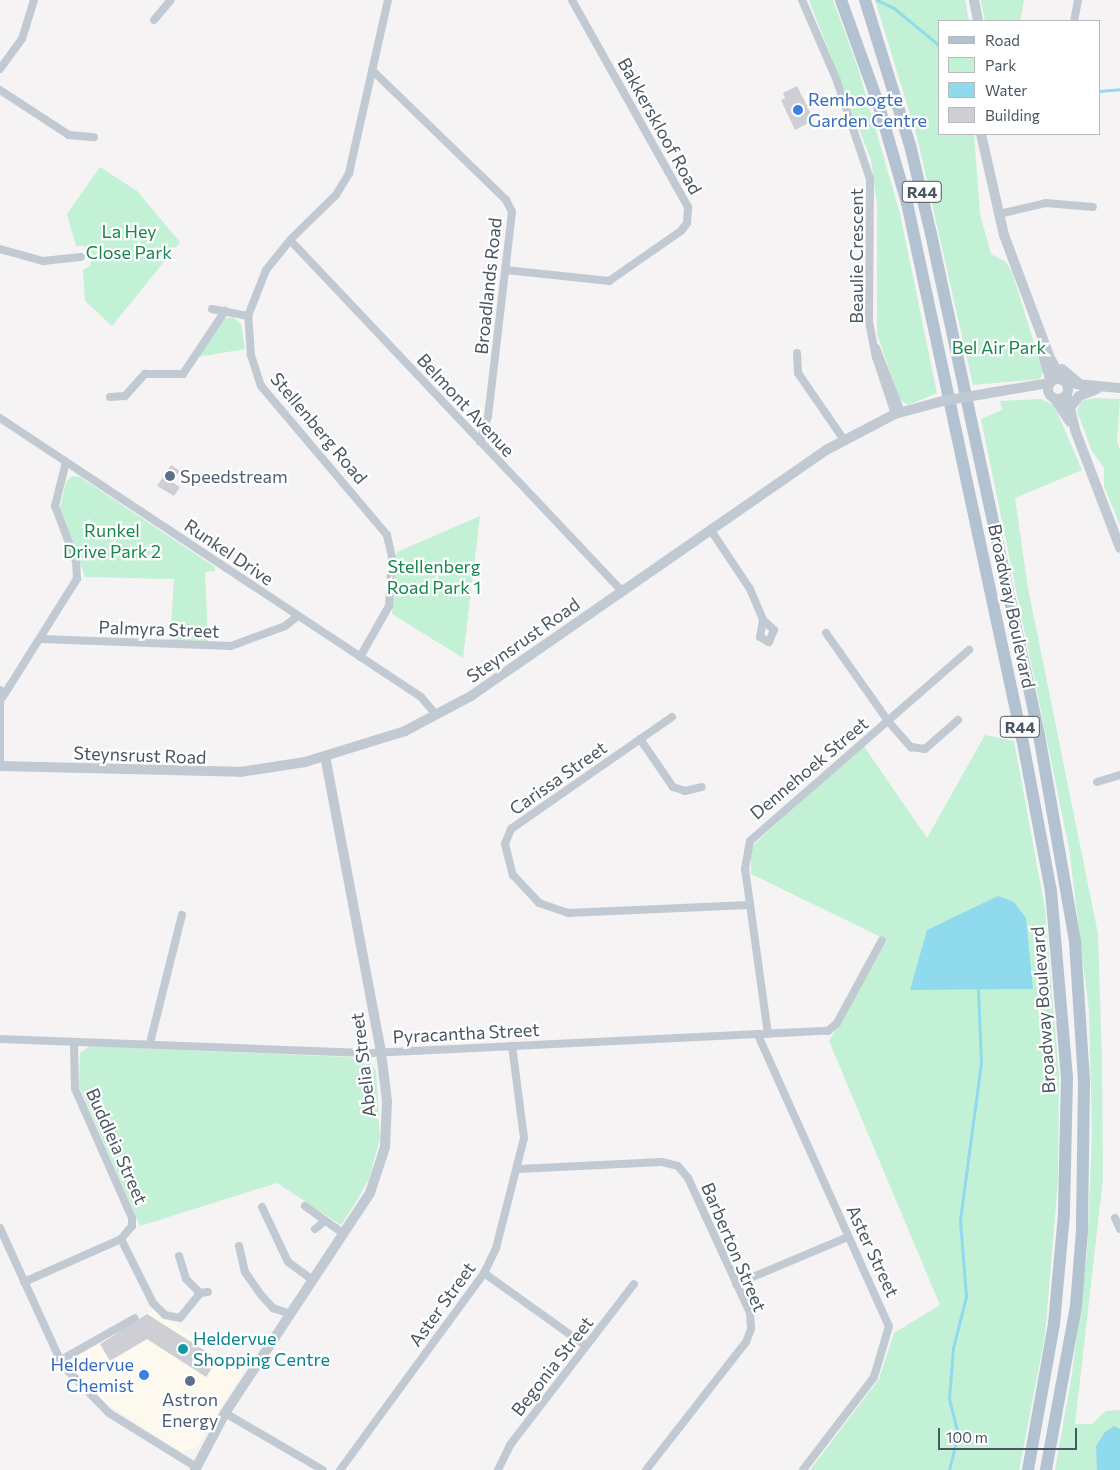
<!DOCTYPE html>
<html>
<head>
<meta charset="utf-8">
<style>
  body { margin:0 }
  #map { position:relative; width:1120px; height:1470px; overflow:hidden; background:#f5f3f3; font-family:Commissioner,sans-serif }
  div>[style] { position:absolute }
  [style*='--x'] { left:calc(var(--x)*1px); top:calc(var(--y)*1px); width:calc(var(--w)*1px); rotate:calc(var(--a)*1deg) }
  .commercial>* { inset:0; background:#fdf9ef }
  .green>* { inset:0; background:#c3f1d5 }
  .water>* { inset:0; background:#90daee }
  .stream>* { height:2.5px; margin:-1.25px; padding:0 1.25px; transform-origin:1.25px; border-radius:1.25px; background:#90daee }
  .building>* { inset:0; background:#cdcfd5 }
  .minor>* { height:8px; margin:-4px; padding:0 4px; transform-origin:4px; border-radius:4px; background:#c1cad2 }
  .tertiary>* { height:10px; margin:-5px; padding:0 5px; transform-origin:5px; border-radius:5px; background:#c1cad2 }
  .tertiary>.ring { margin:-5px; padding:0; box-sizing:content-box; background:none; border:10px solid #c1cad2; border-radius:50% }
  .primary>* { height:12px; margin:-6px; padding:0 6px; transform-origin:6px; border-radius:6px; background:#b3c2d1 }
  .tertiary-bridge>* { height:10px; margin:-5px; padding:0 5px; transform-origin:5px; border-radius:5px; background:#c1cad2 }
  .dots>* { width:14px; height:14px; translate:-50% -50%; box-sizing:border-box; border:2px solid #fff; border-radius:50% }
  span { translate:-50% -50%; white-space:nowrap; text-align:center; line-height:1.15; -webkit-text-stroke:4.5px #fff; paint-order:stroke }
  .shield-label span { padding:1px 4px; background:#fff; border:1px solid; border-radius:4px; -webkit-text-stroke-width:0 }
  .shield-label { font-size:16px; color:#4a5661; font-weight:700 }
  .shop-label { font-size:18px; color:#366cbe }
  .left { translate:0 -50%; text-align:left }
  .right { translate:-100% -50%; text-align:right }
  .street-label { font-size:18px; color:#4a5661 }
  .park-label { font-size:18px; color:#17864f }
  .service-label { font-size:18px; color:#4e5e75 }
  .culture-label { font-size:18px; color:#0d838f }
  .legend { position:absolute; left:938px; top:20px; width:162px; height:115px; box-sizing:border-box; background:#fff; border:1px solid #b7bbc0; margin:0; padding:6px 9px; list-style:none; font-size:15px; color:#4a5661 }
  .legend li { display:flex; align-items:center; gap:10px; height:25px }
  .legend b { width:25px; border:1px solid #b7bbc0 }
  .scale { position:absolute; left:938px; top:1428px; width:139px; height:22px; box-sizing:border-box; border:2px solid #4a5661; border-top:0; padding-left:6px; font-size:15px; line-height:18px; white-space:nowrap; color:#4a5661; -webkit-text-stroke:4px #fff; paint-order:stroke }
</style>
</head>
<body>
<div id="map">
  <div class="commercial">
    <div style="clip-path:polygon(153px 1310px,243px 1371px,197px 1447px,181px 1452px,107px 1404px,67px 1362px)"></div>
  </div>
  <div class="green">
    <div style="clip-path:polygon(809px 0,833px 0,858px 68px,900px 214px,937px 393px,908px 405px,900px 400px,877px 334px,877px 204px,871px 160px)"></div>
    <div style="clip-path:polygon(875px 0,965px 0,969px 21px,939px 21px,939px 134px,974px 134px,980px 214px,991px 254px,1006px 262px,1012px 272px,1043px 372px,1040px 379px,973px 385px,917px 137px)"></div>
    <div style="clip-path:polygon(981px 0,1024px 0,1020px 21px,985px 21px)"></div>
    <div style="clip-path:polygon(100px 167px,137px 191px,180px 242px,112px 326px,85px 301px,83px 270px,90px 266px,92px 255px,84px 246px,76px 246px,67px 214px)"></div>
    <div style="clip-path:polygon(233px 317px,241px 324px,245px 349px,198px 357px,224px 319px)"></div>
    <div style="clip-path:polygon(1095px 398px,1120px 399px,1117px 442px,1120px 450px,1120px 525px,1104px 486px,1104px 468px,1092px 451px,1077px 411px,1081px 401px)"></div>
    <div style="clip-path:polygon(1041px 399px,1054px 405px,1082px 470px,1015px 498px,1028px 588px,1098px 934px,1102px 1059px,1103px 1179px,1075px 1424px,1092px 1424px,1106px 1411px,1120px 1410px,1120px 1470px,1055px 1470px,1072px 1374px,1087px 1254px,1092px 1133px,1089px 1011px,1069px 848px,981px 419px,1002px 410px,1000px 401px)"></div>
    <div style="clip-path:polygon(72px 476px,80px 477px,215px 567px,215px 571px,205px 572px,208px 642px,170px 641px,174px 579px,85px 577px,60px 508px,66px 482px)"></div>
    <div style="clip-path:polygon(480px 516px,463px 658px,392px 614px,397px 552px)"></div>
    <div style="clip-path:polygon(985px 735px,1014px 741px,1045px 909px,1059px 1075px,1058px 1182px,1045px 1336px,1019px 1470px,810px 1470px,879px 1379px,894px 1333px,940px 1305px,829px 1041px,887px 940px,751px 874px,751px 847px,863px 745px,927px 838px)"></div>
    <div style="clip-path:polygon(90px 1046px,368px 1058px,376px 1071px,380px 1138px,369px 1179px,356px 1202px,341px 1225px,277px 1183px,140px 1226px,79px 1086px,80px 1053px)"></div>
  </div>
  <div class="water">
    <div style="clip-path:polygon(998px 896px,1014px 902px,1026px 918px,1033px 989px,910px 990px,927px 930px)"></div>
    <div style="clip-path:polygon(1114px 1426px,1120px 1429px,1120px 1470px,1097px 1470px,1096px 1446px,1105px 1432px)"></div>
  </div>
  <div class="stream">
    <div style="--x:877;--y:0;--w:19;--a:25"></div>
    <div style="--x:894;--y:8;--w:58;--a:39.4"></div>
    <div style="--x:1099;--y:91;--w:21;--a:-5"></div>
    <div style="--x:949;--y:1470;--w:36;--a:-76"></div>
    <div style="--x:958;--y:1435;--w:38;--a:-104"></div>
    <div style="--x:949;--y:1398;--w:50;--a:-85.4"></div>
    <div style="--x:953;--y:1348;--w:53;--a:-75.7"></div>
    <div style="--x:966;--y:1297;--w:77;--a:-94.5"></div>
    <div style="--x:960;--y:1220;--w:159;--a:-82.4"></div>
    <div style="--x:981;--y:1062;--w:72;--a:-92.4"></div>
  </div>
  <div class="building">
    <div style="clip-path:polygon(797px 86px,814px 120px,795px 130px,781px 100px,785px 98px,783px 93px)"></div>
    <div style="clip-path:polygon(171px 465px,180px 471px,172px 482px,180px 487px,174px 496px,157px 486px)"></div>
    <div style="clip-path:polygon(147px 1314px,218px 1359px,206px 1377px,147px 1339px,110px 1361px,100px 1344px)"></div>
  </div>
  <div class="minor">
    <div style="--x:802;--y:0;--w:88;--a:66.6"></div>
    <div style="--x:837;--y:81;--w:103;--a:71.4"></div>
    <div style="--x:870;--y:179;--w:143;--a:90.4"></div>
    <div style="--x:869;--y:322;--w:36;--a:79"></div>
    <div style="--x:876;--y:357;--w:60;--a:71.6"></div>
    <div style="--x:154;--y:20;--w:26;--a:-50"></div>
    <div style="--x:1074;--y:21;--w:21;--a:-79"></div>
    <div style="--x:0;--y:69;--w:37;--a:-54"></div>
    <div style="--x:22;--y:39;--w:41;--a:-72.9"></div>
    <div style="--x:372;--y:70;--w:187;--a:44.1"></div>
    <div style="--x:506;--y:200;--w:13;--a:63"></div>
    <div style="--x:512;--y:212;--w:205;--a:96.7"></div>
    <div style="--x:488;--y:416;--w:27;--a:107"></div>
    <div style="--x:0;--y:90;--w:82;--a:33.1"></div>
    <div style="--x:69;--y:135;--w:25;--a:5"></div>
    <div style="--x:999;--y:214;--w:48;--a:-13.2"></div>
    <div style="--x:1046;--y:203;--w:47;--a:4.9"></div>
    <div style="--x:290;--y:240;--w:483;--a:46.6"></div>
    <div style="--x:0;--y:249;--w:45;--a:15.6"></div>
    <div style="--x:43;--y:261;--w:38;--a:-6"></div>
    <div style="--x:506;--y:270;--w:104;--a:6.1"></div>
    <div style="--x:609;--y:281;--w:88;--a:-34.8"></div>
    <div style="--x:681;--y:231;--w:10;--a:-53"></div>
    <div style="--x:687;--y:223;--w:16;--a:-86"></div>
    <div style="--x:688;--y:207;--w:237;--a:-119.3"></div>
    <div style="--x:212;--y:309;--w:37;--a:11"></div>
    <div style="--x:876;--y:348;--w:69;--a:68.7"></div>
    <div style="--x:797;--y:353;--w:20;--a:87"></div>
    <div style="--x:798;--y:373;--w:81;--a:55.5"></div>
    <div style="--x:110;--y:397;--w:15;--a:-4"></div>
    <div style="--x:125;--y:396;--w:30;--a:-48"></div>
    <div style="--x:145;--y:374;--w:38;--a:0"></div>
    <div style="--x:183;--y:374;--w:76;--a:-56.3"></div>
    <div style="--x:0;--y:418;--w:505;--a:33.53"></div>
    <div style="--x:421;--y:697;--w:23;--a:50"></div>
    <div style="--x:710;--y:529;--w:72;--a:56.3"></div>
    <div style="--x:750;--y:589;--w:34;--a:67"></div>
    <div style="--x:763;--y:620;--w:15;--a:42"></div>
    <div style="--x:774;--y:630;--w:13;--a:113"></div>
    <div style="--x:769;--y:642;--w:10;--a:-151"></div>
    <div style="--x:760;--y:637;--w:17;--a:-80"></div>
    <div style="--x:826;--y:633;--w:108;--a:54.8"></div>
    <div style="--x:888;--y:721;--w:35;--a:49"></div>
    <div style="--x:911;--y:747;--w:14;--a:8"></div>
    <div style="--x:925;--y:749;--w:44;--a:-41.3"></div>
    <div style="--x:41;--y:639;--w:190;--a:2.1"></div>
    <div style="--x:231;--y:646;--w:58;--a:-20.3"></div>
    <div style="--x:285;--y:626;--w:16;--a:-38"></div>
    <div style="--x:360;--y:657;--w:59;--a:-60.4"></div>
    <div style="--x:389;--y:606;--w:49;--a:-86.5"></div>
    <div style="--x:392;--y:557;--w:23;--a:-103"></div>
    <div style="--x:387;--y:535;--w:195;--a:-130.2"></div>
    <div style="--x:261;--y:386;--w:33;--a:-108"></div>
    <div style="--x:251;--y:355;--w:39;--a:-94"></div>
    <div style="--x:248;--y:316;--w:49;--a:-68.6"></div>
    <div style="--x:266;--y:270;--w:38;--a:-51"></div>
    <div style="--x:290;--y:240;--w:64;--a:-44.4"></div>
    <div style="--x:336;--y:195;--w:26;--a:-59"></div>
    <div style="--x:349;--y:173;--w:177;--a:-77.3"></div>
    <div style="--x:0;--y:690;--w:76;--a:90"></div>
    <div style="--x:2;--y:698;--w:141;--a:-57.8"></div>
    <div style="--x:77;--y:579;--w:18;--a:-93"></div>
    <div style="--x:76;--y:561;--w:59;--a:-110.9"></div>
    <div style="--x:55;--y:506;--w:45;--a:-76"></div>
    <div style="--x:672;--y:717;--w:196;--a:145.2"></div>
    <div style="--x:511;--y:829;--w:16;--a:112"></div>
    <div style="--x:505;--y:844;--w:32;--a:76"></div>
    <div style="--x:513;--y:875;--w:38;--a:47"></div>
    <div style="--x:539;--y:903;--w:31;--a:19"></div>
    <div style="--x:568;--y:913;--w:182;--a:-2.5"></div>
    <div style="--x:640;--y:739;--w:58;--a:55.5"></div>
    <div style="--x:673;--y:787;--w:13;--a:18"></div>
    <div style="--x:685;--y:791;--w:17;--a:-13"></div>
    <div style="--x:1097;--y:782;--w:24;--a:-17"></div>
    <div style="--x:768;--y:1034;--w:167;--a:-97.9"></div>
    <div style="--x:745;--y:869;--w:28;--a:-80"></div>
    <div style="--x:750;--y:841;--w:291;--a:-41.1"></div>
    <div style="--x:758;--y:1035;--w:319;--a:65.8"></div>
    <div style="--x:889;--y:1326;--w:53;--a:106.4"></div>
    <div style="--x:874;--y:1377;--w:117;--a:127.4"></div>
    <div style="--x:0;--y:1039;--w:371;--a:2.2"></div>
    <div style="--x:371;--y:1053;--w:458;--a:-2.8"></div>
    <div style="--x:828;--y:1031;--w:12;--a:-42"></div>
    <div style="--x:837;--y:1023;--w:94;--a:-61.5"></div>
    <div style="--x:150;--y:1043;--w:132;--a:-76"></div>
    <div style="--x:518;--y:1169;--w:144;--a:-2.8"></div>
    <div style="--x:662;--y:1162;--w:16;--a:14"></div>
    <div style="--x:678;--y:1166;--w:16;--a:50"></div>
    <div style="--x:688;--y:1178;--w:149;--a:65.3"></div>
    <div style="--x:750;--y:1313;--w:16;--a:86"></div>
    <div style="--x:751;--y:1329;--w:14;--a:111"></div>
    <div style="--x:746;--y:1342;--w:162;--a:128"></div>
    <div style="--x:305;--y:1206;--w:48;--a:35.7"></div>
    <div style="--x:262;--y:1207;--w:61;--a:64.7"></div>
    <div style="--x:288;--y:1262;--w:31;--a:36"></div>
    <div style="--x:1115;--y:1218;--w:12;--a:66"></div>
    <div style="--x:0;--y:1228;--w:152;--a:65.5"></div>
    <div style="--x:63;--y:1366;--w:66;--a:45.6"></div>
    <div style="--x:109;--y:1413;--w:102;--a:31.8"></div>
    <div style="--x:315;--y:1229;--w:13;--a:-39"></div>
    <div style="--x:121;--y:1239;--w:72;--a:63.4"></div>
    <div style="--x:153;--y:1303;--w:17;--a:45"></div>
    <div style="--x:165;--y:1315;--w:15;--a:11"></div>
    <div style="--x:180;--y:1318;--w:32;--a:-51"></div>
    <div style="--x:200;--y:1293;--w:8;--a:-7"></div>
    <div style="--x:239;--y:1246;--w:27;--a:77"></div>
    <div style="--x:245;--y:1272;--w:28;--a:55"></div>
    <div style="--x:261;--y:1295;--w:18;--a:47"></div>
    <div style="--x:273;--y:1308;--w:18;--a:19"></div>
    <div style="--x:179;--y:1256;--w:24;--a:73"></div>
    <div style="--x:186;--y:1279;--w:20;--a:45"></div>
    <div style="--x:484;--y:1273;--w:125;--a:35.6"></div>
    <div style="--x:24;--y:1282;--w:106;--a:-23.9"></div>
    <div style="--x:121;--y:1239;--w:17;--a:-50"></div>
    <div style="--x:132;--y:1226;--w:8;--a:-90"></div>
    <div style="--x:132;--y:1218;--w:141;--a:-113.8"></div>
    <div style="--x:75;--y:1089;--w:45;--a:-91.3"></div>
    <div style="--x:736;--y:1284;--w:121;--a:-22.8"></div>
    <div style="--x:59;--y:1361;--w:87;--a:-29.5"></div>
    <div style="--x:225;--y:1413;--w:113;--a:30.2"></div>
    <div style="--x:340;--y:1470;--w:244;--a:-53.8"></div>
    <div style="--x:484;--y:1273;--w:28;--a:-64"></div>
    <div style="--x:496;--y:1248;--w:114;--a:-75.7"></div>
    <div style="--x:524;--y:1138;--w:93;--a:-97.4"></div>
    <div style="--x:498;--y:1470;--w:28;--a:-64"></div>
    <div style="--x:510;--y:1445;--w:203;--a:-52.4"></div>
  </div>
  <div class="tertiary">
    <div style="--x:974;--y:0;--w:21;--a:79"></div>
    <div style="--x:981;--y:134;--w:104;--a:77.2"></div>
    <div style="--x:1004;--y:235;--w:131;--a:69.5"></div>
    <div style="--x:1050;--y:358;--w:25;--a:61"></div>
    <div style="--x:1044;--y:358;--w:25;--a:74"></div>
    <div style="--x:1062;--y:369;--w:25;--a:40"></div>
    <div class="ring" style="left:1048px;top:379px;width:10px;height:10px"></div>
    <div style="--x:1076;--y:384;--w:44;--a:5.2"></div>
    <div style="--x:1001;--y:391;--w:50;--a:-9.3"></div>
    <div style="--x:1067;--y:395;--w:36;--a:77"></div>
    <div style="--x:1075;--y:430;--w:126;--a:69.1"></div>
    <div style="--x:1055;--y:399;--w:27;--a:57"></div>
    <div style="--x:1069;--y:409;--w:16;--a:-52"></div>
    <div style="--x:1079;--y:396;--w:19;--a:-21"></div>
    <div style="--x:0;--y:766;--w:240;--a:1.4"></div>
    <div style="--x:240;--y:772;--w:66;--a:-8.7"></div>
    <div style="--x:305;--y:762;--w:105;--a:-17.2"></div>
    <div style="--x:405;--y:731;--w:75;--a:-27.9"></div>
    <div style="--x:471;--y:696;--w:434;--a:-34.7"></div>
    <div style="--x:828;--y:449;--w:76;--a:-27.6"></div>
    <div style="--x:895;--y:414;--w:50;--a:-15.2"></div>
    <div style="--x:195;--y:1470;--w:64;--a:-62.2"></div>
    <div style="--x:225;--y:1413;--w:263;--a:-56.6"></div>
    <div style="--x:370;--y:1193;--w:48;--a:-71.9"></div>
    <div style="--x:385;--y:1147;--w:46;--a:-87.5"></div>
    <div style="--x:387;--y:1101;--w:49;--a:-97"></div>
    <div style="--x:381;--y:1052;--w:300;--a:-100.7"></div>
  </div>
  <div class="primary">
    <div style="--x:841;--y:0;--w:109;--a:70.2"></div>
    <div style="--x:878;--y:103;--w:104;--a:73.8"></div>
    <div style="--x:907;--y:203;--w:552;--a:77.88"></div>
    <div style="--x:1023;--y:743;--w:151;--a:79.3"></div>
    <div style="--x:1051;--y:891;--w:187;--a:85.1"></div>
    <div style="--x:1067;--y:1077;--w:137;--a:91.3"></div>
    <div style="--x:1064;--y:1214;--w:110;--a:95.2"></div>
    <div style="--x:1054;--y:1324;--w:148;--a:100.1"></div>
    <div style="--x:865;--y:0;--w:152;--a:72.8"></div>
    <div style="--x:910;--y:145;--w:91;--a:76.7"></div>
    <div style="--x:931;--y:234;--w:513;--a:77.83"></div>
    <div style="--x:1039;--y:735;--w:210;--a:80.1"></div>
    <div style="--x:1075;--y:942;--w:140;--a:86.3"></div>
    <div style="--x:1084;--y:1082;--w:149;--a:90.8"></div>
    <div style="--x:1082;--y:1231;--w:75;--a:94.6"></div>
    <div style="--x:1076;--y:1306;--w:167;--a:100.4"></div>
  </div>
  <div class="tertiary-bridge">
    <div style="--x:943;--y:401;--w:59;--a:-9.8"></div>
  </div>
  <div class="dots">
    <div style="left:798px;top:110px;background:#3f7fe0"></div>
    <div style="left:170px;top:476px;background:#5c6f8a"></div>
    <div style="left:183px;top:1349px;background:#0f9aa8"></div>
    <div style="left:144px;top:1375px;background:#3f7fe0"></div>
    <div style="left:190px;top:1381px;background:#5c6f8a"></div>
  </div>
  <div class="shield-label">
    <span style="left:922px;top:192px">R44</span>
    <span style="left:1020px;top:727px">R44</span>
  </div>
  <div class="shop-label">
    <span class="left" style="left:808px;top:110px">Remhoogte<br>Garden Centre</span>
    <span class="right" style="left:134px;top:1375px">Heldervue<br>Chemist</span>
  </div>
  <div class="street-label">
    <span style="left:660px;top:126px;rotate:61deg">Bakkerskloof Road</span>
    <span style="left:856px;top:256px;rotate:-90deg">Beaulie Crescent</span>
    <span style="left:488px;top:286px;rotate:-84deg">Broadlands Road</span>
    <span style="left:466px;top:405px;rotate:47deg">Belmont Avenue</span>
    <span style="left:319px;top:428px;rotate:50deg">Stellenberg Road</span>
    <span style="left:229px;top:552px;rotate:34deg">Runkel Drive</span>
    <span style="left:1012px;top:606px;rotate:78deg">Broadway Boulevard</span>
    <span style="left:159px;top:629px;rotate:2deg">Palmyra Street</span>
    <span style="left:523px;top:640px;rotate:-35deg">Steynsrust Road</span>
    <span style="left:140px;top:755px;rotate:2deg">Steynsrust Road</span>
    <span style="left:809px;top:768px;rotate:-40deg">Dennehoek Street</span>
    <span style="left:558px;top:778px;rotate:-35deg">Carissa Street</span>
    <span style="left:1043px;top:1010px;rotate:-94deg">Broadway Boulevard</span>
    <span style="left:466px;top:1033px;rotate:-3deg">Pyracantha Street</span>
    <span style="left:363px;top:1065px;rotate:-97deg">Abelia Street</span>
    <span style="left:117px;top:1146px;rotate:66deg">Buddleia Street</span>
    <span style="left:734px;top:1247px;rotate:67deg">Barberton Street</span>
    <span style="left:873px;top:1251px;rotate:65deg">Aster Street</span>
    <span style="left:442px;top:1304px;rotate:-54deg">Aster Street</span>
    <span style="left:552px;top:1366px;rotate:-52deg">Begonia Street</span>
  </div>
  <div class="park-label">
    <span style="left:129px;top:242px">La Hey<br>Close Park</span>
    <span style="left:999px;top:347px">Bel Air Park</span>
    <span style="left:112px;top:541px">Runkel<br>Drive Park 2</span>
    <span style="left:434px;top:577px">Stellenberg<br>Road Park 1</span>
  </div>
  <div class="service-label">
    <span class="left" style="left:180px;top:476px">Speedstream</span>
    <span style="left:190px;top:1410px">Astron<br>Energy</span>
  </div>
  <div class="culture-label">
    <span class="left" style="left:193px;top:1349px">Heldervue<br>Shopping Centre</span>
  </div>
  <ul class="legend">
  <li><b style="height:6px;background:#b3c2d1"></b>Road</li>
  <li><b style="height:14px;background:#c3f1d5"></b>Park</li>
  <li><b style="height:14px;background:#90daee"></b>Water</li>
  <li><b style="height:14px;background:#cdcfd5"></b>Building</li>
  </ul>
  <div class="scale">100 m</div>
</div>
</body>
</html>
